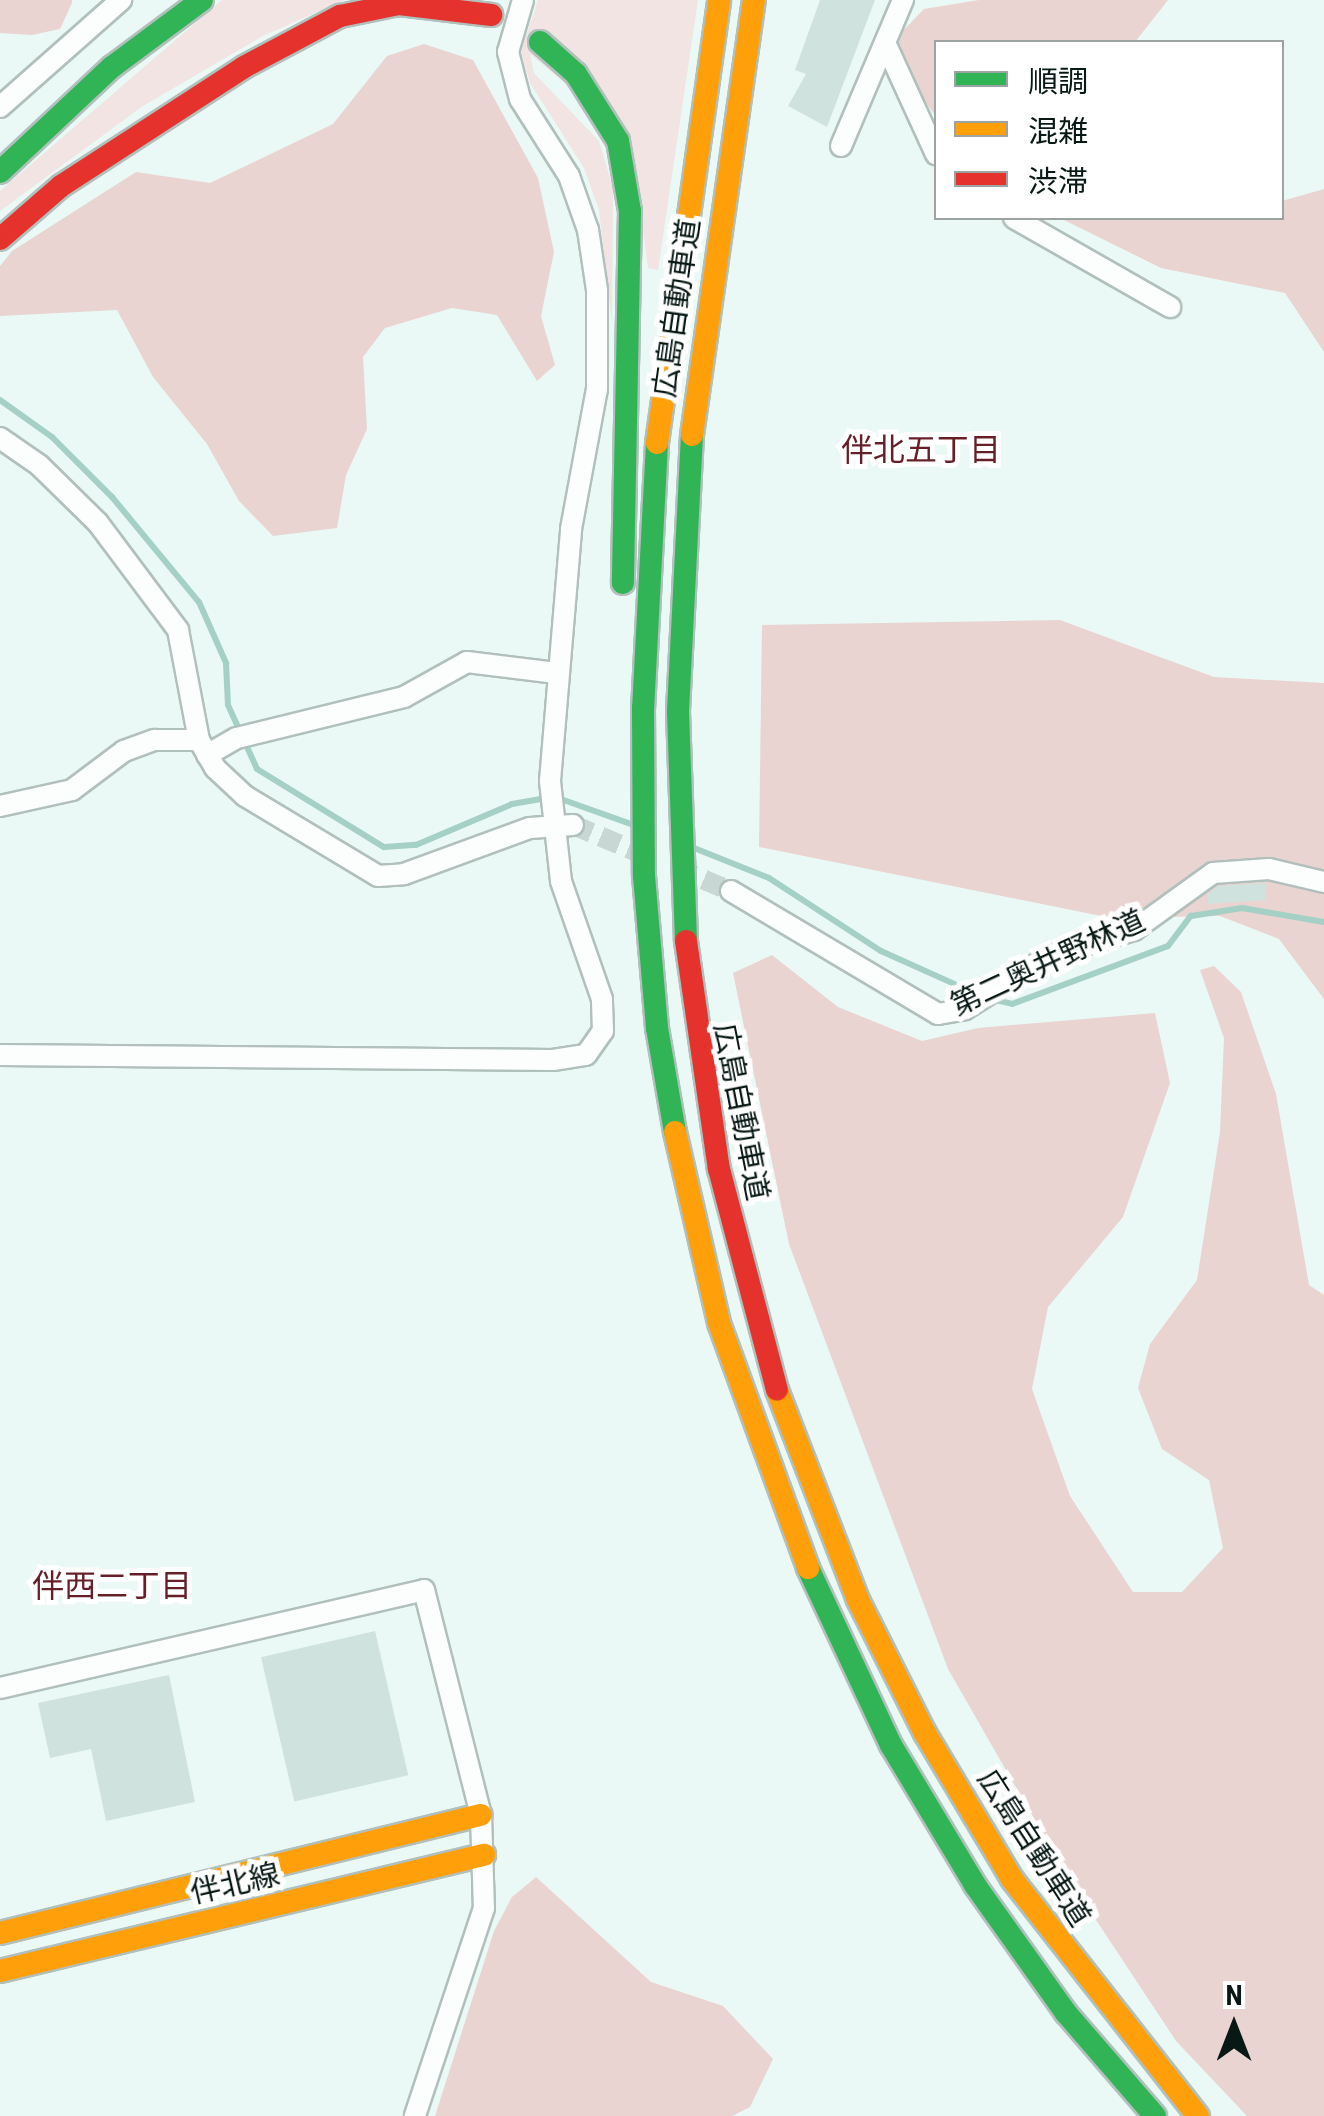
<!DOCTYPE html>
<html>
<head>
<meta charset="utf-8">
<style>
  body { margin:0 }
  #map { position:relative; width:1324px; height:2116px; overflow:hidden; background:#eaf9f5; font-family:"Roboto Condensed","Noto Sans JP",sans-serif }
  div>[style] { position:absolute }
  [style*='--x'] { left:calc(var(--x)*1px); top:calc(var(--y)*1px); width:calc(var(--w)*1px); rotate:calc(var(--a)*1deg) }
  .green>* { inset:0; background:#f1e4e2 }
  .forest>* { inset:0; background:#e9d4d2 }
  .stream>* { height:6px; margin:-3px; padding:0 3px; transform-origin:3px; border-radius:3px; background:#a5d0c6 }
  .building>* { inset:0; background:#d0e2de; transform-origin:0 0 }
  .street-tunnel>* { height:20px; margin-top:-10px; transform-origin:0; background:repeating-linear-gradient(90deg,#c8d7d3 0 20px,transparent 0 30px) }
  .roads { filter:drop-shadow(2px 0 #b1c0bc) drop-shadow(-2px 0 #b1c0bc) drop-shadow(0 2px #b1c0bc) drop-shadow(0 -2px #b1c0bc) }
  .street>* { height:20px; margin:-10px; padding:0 10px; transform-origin:10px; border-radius:10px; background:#fcfefe }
  .fast>* { height:22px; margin:-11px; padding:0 11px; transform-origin:11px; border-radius:11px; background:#30b455 }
  .slow>* { height:22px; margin:-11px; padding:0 11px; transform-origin:11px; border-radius:11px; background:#ff9f0a }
  .jam>* { height:22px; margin:-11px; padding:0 11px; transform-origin:11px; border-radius:11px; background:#e5322d }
  span { translate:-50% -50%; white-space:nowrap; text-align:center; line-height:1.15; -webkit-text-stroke:10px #fff; paint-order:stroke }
  .street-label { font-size:30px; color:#081915 }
  .neighbourhood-label { font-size:32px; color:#651f28 }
  .legend { position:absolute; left:934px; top:40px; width:350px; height:180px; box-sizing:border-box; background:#fff; border:2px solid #9ca3a1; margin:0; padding:12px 18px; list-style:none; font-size:30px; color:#081915 }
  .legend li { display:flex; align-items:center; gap:20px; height:50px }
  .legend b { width:50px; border:2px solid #9ca3a1 }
  .north { position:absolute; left:1184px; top:1976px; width:100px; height:100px; -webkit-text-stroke:8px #fff; paint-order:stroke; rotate:0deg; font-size:28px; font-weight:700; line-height:40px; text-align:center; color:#081915 }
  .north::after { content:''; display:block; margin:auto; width:35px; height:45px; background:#081915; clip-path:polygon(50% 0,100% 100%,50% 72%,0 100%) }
</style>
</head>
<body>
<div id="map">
  <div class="green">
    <div style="clip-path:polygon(222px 0,344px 0,263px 36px,143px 106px,0 211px,0 191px)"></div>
    <div style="clip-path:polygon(538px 0,698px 0,658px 270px,648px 268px,630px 137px,530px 54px,534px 73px,599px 141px,613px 188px,612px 323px,599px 210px,584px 168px,530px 83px,521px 51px)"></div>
  </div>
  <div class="forest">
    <div style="clip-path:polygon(0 0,72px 0,72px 3px,60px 29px,32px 35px,0 33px)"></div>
    <div style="clip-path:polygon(979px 0,1168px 0,1135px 42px,936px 42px,936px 117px,887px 47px,924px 9px)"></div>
    <div style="clip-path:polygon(424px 44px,473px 60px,538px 178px,554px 252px,541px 316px,555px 365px,537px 381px,497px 315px,452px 308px,385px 328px,363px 357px,367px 429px,346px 475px,337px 528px,273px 536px,239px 501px,207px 444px,153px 377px,117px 310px,0 316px,0 266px,12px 251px,136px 172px,210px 183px,333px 124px,387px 56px)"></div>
    <div style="clip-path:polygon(1324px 189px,1324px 352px,1285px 293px,1161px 268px,1060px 218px,1282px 218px,1282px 201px)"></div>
    <div style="clip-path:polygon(1060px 620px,1214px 677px,1324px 683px,1324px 999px,1279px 939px,1220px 916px,1111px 918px,759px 847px,762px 625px)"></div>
    <div style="clip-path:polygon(772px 955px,838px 1007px,922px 1041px,978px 1028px,1155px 1013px,1170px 1083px,1123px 1217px,1048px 1307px,1032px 1389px,1070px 1496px,1133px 1592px,1182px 1592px,1223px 1548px,1209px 1480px,1162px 1449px,1138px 1388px,1150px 1344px,1197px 1280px,1220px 1132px,1224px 1038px,1200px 970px,1214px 966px,1241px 992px,1276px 1094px,1309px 1285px,1324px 1295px,1324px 2116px,1247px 2116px,1176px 2041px,1065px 1873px,948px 1669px,789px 1244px,733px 973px)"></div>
    <div style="clip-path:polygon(536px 1877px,651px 1982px,723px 2006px,773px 2059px,750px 2107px,732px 2116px,435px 2116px,494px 1931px,512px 1897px)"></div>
  </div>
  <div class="stream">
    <div style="--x:0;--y:400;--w:64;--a:35.4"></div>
    <div style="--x:52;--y:437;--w:85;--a:45"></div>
    <div style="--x:112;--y:497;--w:136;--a:50.4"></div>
    <div style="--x:199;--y:602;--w:67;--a:66.1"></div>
    <div style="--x:226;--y:663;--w:42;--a:87.3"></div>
    <div style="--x:228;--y:705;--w:70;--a:65.6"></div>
    <div style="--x:257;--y:769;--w:149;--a:31.6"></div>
    <div style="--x:384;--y:847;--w:32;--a:-4"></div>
    <div style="--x:416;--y:845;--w:104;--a:-23.1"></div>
    <div style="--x:512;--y:804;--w:35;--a:-10"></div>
    <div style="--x:558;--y:798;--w:77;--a:19.6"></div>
    <div style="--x:694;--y:848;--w:81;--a:21.8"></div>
    <div style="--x:769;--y:878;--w:134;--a:33.1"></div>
    <div style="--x:881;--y:951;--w:107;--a:24.2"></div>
    <div style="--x:991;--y:999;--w:22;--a:13"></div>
    <div style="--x:1012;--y:1004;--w:166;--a:-20.4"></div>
    <div style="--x:1168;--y:946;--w:38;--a:-53"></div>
    <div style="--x:1191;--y:916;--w:52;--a:-8.9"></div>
    <div style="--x:1242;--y:908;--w:83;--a:9.7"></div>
  </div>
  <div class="building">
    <div style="clip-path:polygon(820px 0,875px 0,827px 127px,788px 106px,806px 74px,795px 70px)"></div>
    <div style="clip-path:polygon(1265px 883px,1266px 900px,1208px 904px,1208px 894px,1218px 886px)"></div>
    <div style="left:375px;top:1631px;width:148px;height:117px;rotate:77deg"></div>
    <div style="clip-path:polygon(169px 1675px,195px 1802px,106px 1821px,91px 1749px,50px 1758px,38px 1703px)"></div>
  </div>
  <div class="street-tunnel">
    <div style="--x:573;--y:825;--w:82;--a:22.8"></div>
    <div style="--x:676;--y:868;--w:60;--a:22.7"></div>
  </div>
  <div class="roads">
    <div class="street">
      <div style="--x:887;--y:47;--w:118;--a:65.4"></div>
      <div style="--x:0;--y:107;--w:162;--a:-41.5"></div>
      <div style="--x:841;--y:146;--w:159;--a:-67"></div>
      <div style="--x:1014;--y:218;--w:180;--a:29.7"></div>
      <div style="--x:0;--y:438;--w:47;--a:34.7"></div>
      <div style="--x:39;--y:465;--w:83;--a:44.5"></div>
      <div style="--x:98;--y:523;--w:134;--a:53.2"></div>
      <div style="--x:178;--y:630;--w:112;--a:79.2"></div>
      <div style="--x:199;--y:740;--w:32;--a:60"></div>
      <div style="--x:215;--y:768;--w:41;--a:43"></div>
      <div style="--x:245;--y:796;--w:155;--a:31"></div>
      <div style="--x:378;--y:876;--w:26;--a:-4"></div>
      <div style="--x:404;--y:874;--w:134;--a:-20.1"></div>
      <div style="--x:530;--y:828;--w:43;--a:-4"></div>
      <div style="--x:207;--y:755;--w:34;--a:-30"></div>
      <div style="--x:237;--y:738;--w:172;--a:-13.8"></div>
      <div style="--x:404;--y:697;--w:72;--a:-29.1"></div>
      <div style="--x:467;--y:662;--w:90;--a:7"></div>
      <div style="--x:0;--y:806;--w:74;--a:-12.5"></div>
      <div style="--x:72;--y:790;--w:65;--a:-36.9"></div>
      <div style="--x:124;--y:751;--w:33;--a:-20"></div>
      <div style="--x:155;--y:740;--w:44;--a:0"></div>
      <div style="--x:731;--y:891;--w:241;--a:30.7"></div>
      <div style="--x:938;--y:1014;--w:27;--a:-10"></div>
      <div style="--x:965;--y:1009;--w:99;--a:-32.2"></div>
      <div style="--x:1049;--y:956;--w:89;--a:-17"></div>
      <div style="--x:1134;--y:930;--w:97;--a:-35.8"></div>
      <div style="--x:1213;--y:873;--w:56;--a:-4.1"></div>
      <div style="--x:1269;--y:869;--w:57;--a:13.3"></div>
      <div style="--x:0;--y:1055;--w:553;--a:0.52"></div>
      <div style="--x:553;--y:1060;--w:33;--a:-9"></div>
      <div style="--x:586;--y:1055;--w:29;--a:-55"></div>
      <div style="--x:603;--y:1031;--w:32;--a:-92"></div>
      <div style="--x:602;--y:999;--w:125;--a:-109.2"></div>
      <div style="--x:561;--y:881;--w:101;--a:-96.3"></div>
      <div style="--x:550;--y:781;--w:253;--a:-85.2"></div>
      <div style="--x:571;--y:529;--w:142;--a:-79.5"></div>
      <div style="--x:597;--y:389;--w:99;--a:-90"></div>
      <div style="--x:597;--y:290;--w:61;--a:-98.5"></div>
      <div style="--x:588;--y:230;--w:57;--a:-109.4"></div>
      <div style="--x:569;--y:176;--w:91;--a:-122.5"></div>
      <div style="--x:520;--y:99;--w:49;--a:-104.3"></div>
      <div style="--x:508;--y:52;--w:54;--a:-73.9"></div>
      <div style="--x:0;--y:1688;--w:435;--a:-13"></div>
      <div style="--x:424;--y:1590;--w:232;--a:75.8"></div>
      <div style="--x:481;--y:1815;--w:93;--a:88.2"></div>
      <div style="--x:484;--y:1908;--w:219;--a:108.4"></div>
    </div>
    <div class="fast">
      <div style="--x:540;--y:42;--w:48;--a:41.6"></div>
      <div style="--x:576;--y:74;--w:79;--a:57.9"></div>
      <div style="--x:618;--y:141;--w:71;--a:80.3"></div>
      <div style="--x:630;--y:211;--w:372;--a:91.1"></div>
      <div style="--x:0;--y:172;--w:154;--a:-43.2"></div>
      <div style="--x:112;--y:67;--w:112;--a:-36.7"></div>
      <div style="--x:657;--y:443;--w:265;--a:93"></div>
      <div style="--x:643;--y:708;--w:168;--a:89.7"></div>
      <div style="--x:644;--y:876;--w:153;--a:85.1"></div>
      <div style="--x:657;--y:1028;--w:106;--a:80.2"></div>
      <div style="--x:686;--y:941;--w:230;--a:-92"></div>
      <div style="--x:678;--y:711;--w:276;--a:-87.1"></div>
      <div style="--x:808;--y:1568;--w:195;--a:64.9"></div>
      <div style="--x:891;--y:1745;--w:163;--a:59"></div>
      <div style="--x:975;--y:1885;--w:157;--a:54.6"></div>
      <div style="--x:1066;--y:2013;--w:136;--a:49.2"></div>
    </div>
    <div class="slow">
      <div style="--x:692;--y:435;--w:439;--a:-81.9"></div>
      <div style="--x:657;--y:443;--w:447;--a:-82"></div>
      <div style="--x:675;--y:1132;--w:196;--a:77"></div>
      <div style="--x:719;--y:1323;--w:261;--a:70"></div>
      <div style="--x:777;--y:1390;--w:225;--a:68.9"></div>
      <div style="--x:858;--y:1600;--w:149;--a:63.3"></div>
      <div style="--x:925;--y:1733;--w:170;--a:59.2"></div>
      <div style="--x:1012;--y:1879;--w:301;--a:51.9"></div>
      <div style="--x:0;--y:1933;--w:495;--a:-13.8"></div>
      <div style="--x:0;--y:1971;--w:498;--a:-13.5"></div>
    </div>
    <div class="jam">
      <div style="--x:0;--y:239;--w:81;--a:-41"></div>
      <div style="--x:61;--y:186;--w:218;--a:-33"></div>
      <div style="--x:244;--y:67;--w:109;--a:-28"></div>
      <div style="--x:340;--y:16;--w:60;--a:-11.5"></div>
      <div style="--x:399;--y:4;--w:93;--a:6.8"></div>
      <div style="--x:686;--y:941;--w:230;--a:81.8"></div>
      <div style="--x:719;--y:1169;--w:228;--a:75.3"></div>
    </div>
  </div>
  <div class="street-label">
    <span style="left:677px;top:308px;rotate:-82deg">広島自動車道</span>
    <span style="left:1048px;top:963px;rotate:-25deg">第二奥井野林道</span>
    <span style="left:741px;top:1112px;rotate:79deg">広島自動車道</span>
    <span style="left:1034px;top:1848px;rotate:57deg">広島自動車道</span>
    <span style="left:235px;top:1884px;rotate:-13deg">伴北線</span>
  </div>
  <div class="neighbourhood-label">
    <span style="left:921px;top:450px">伴北五丁目</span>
    <span style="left:112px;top:1586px">伴西二丁目</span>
  </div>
  <ul class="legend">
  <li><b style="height:12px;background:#30b455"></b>順調</li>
  <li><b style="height:12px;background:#ff9f0a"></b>混雑</li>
  <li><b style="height:12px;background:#e5322d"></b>渋滞</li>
  </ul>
  <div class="north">N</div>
</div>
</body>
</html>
